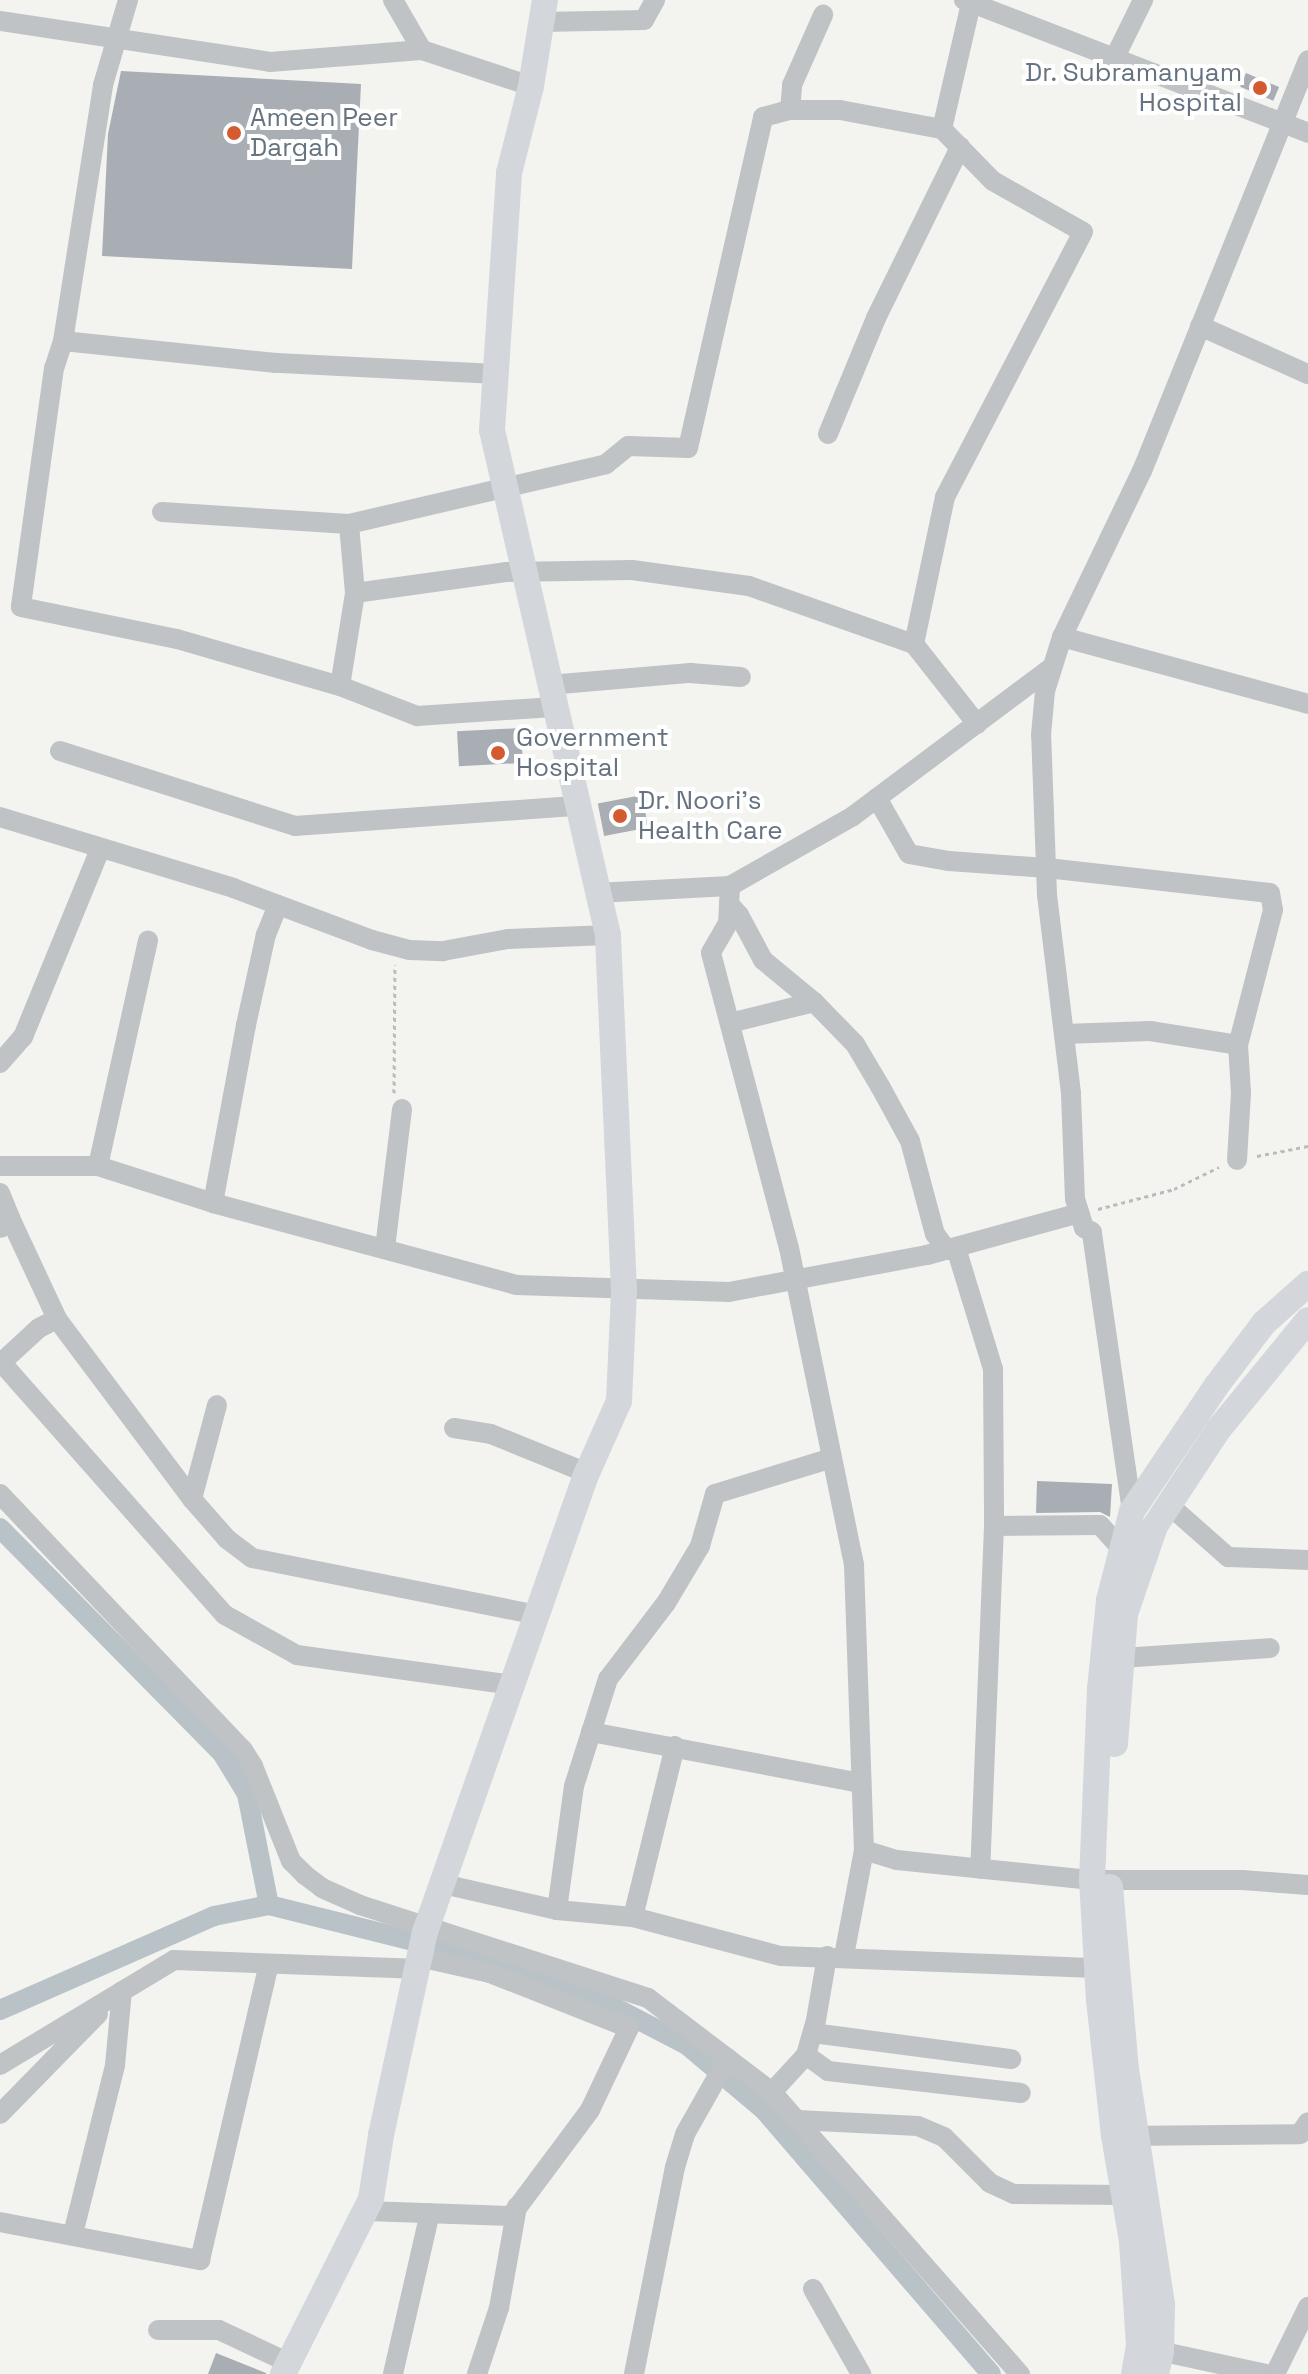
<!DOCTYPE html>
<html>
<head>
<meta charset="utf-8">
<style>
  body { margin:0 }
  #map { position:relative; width:1308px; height:2374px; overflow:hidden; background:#f3f4f0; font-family:"Space Grotesk",sans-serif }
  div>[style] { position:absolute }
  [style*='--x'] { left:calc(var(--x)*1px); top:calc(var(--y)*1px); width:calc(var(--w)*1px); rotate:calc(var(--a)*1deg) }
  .canal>* { height:20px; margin:-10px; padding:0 10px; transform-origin:10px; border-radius:10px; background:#b9c2c7 }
  .building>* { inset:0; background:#a8aeb4; transform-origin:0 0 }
  .path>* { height:3px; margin-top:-1.5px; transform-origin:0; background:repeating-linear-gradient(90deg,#b9bbbd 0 4px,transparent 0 8px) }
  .minor>* { height:20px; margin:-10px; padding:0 10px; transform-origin:10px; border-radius:10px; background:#bfc3c6 }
  .major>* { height:26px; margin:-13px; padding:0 13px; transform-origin:13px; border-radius:13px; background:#d3d7db }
  .dots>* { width:22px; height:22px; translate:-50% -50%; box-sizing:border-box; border:4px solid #fff; border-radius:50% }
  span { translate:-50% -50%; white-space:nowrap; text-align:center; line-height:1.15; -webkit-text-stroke:8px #fff; paint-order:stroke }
  .poi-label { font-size:26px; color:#65727f }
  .right { translate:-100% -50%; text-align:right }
  .left { translate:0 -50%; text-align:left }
</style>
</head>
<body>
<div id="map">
  <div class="canal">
    <div style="--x:0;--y:1528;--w:316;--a:45.4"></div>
    <div style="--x:222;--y:1753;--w:48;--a:58.6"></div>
    <div style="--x:247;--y:1794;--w:113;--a:78.8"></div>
    <div style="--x:0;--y:2010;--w:234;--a:-23.7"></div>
    <div style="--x:214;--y:1916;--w:56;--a:-11.3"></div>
    <div style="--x:269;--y:1905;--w:219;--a:14"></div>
    <div style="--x:481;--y:1958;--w:101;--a:17.4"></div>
    <div style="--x:577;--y:1988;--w:124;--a:27.4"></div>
    <div style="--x:687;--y:2045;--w:101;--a:40.2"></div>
    <div style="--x:764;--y:2110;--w:348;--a:49.3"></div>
  </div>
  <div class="building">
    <div style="clip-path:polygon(121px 71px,361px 84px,352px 269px,102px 256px,108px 134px)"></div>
    <div style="left:1246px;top:73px;width:36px;height:15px;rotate:23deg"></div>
    <div style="left:521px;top:728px;width:35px;height:64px;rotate:87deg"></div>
    <div style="left:642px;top:795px;width:33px;height:45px;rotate:79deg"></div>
    <div style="clip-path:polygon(1037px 1481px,1112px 1484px,1110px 1517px,1100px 1512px,1036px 1513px)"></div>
    <div style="clip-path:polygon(216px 2353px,266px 2373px,266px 2374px,208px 2374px)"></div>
  </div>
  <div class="path">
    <div style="--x:394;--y:1093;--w:128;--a:-89.6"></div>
    <div style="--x:1257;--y:1156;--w:52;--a:-11.1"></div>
    <div style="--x:1098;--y:1209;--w:79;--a:-14.7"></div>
    <div style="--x:1174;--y:1189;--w:50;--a:-26.1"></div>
  </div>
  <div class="minor">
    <div style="--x:393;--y:0;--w:58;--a:59.9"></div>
    <div style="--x:422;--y:50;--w:115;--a:18.3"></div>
    <div style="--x:964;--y:0;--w:369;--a:21.1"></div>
    <div style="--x:0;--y:21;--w:273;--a:8.6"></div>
    <div style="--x:270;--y:62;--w:152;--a:-4.5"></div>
    <div style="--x:541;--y:22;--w:103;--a:-1.1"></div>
    <div style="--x:644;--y:20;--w:23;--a:-61"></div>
    <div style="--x:1115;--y:57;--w:64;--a:-63.8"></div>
    <div style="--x:790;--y:110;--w:25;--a:-85"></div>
    <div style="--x:792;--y:85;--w:77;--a:-66.1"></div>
    <div style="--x:942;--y:129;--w:73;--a:45.6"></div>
    <div style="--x:993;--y:181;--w:103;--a:29.5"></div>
    <div style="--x:1083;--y:232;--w:299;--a:117.5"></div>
    <div style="--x:945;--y:497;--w:150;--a:101.9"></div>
    <div style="--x:914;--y:644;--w:102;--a:51.8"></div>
    <div style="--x:1200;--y:326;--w:118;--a:24"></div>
    <div style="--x:63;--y:341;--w:259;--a:-81.1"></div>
    <div style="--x:103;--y:85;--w:89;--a:-73.6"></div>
    <div style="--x:496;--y:374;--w:220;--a:-177.1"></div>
    <div style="--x:276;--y:363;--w:214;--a:-174.1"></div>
    <div style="--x:63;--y:341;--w:28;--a:108"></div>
    <div style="--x:54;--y:368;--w:241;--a:97.9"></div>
    <div style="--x:21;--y:607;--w:159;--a:11.6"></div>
    <div style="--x:177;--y:639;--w:170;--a:16.1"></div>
    <div style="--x:340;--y:686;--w:83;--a:21.3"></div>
    <div style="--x:417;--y:716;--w:137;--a:-3.8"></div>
    <div style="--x:828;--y:434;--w:126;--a:-67.5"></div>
    <div style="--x:876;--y:318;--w:191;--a:-63.8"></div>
    <div style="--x:162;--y:512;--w:187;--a:3.7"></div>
    <div style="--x:349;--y:524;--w:264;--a:-13.1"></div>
    <div style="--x:606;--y:464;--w:28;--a:-39"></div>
    <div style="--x:628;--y:446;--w:60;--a:1.9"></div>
    <div style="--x:688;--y:448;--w:339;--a:-77.2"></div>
    <div style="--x:763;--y:117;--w:28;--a:-15"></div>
    <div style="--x:790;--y:110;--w:50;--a:0"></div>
    <div style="--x:840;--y:110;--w:104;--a:10.6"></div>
    <div style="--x:942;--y:129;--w:129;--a:-77"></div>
    <div style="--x:355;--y:593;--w:152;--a:-7.9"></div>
    <div style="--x:506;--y:572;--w:126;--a:-0.9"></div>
    <div style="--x:632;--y:570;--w:118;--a:7.8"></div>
    <div style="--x:749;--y:586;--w:175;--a:19.4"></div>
    <div style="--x:1062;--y:637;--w:255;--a:15.2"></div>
    <div style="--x:549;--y:685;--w:142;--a:-4.9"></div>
    <div style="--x:690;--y:673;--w:51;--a:4.5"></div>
    <div style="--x:340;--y:686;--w:94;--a:-80.8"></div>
    <div style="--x:355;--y:593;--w:69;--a:-95"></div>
    <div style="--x:60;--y:751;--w:247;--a:17.7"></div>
    <div style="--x:295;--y:826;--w:283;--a:-4.1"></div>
    <div style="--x:877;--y:798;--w:64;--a:60.3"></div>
    <div style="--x:909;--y:854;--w:41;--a:9.9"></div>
    <div style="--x:949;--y:861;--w:98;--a:4.1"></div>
    <div style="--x:1047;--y:868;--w:224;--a:6.4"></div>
    <div style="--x:1270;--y:893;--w:17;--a:80"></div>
    <div style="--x:1273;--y:910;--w:139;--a:104.5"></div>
    <div style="--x:1238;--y:1045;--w:48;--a:86.4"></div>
    <div style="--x:1241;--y:1093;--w:67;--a:93.4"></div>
    <div style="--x:0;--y:817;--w:244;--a:16.9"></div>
    <div style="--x:233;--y:888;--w:148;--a:20.5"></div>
    <div style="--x:372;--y:940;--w:39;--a:15"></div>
    <div style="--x:410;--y:950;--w:33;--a:2"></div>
    <div style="--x:443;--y:951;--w:66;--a:-10.5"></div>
    <div style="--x:508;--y:939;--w:100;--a:-2.3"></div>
    <div style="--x:730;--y:886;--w:37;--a:93"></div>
    <div style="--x:728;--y:923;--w:34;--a:120"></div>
    <div style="--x:711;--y:953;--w:305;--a:75.2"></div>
    <div style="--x:789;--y:1248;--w:324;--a:78.4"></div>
    <div style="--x:854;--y:1565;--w:285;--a:88"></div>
    <div style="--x:864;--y:1850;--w:108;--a:100.7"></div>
    <div style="--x:596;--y:893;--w:134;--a:-3"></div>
    <div style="--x:730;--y:886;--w:142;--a:-29.6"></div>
    <div style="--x:853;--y:816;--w:247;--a:-36.8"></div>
    <div style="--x:729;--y:904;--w:15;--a:48"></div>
    <div style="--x:739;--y:915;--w:51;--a:61.9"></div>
    <div style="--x:763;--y:960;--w:66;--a:39.5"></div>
    <div style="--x:814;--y:1002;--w:59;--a:45.7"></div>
    <div style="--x:855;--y:1044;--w:51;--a:59.4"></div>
    <div style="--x:881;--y:1088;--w:60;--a:61.3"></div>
    <div style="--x:910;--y:1141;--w:96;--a:75"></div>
    <div style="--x:935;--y:1234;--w:20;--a:53"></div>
    <div style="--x:947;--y:1250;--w:9;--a:-13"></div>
    <div style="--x:956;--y:1248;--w:127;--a:73"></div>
    <div style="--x:993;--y:1369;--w:157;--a:89.6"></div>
    <div style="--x:994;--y:1526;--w:343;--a:92.3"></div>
    <div style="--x:278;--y:905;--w:31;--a:112"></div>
    <div style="--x:266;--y:934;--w:93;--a:102.4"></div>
    <div style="--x:246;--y:1025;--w:181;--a:100.5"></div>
    <div style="--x:213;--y:1203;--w:314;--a:15.1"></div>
    <div style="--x:516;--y:1285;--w:213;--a:1.9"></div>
    <div style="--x:729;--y:1292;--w:201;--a:-10.6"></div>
    <div style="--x:927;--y:1255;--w:158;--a:-15.4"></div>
    <div style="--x:730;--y:1023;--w:87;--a:-14"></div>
    <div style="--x:1064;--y:1034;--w:86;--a:-2"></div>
    <div style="--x:1150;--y:1031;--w:89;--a:9"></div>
    <div style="--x:0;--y:1063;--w:35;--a:-49"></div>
    <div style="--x:23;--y:1037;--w:203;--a:-67.7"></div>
    <div style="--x:0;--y:1166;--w:98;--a:0"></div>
    <div style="--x:98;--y:1166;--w:231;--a:-77.5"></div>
    <div style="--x:98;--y:1166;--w:121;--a:17.8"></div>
    <div style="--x:0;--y:1193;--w:27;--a:68"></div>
    <div style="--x:10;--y:1218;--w:13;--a:132"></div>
    <div style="--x:10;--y:1218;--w:111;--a:65"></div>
    <div style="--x:57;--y:1319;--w:225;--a:53.1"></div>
    <div style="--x:192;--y:1499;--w:53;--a:48.8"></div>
    <div style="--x:227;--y:1539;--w:31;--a:37"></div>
    <div style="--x:252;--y:1558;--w:291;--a:11.3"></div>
    <div style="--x:385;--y:1248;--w:140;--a:-83"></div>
    <div style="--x:0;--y:1361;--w:339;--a:48.5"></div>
    <div style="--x:225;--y:1615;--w:82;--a:29.1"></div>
    <div style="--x:297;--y:1655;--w:217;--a:7.9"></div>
    <div style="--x:2;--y:1362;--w:50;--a:-42.6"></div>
    <div style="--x:39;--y:1328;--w:20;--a:-27"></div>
    <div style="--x:454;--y:1428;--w:37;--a:9"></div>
    <div style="--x:491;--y:1434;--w:104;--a:22.1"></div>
    <div style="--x:0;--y:1494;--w:353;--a:46.5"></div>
    <div style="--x:243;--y:1750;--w:19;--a:58"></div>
    <div style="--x:253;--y:1766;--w:102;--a:68.2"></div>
    <div style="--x:291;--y:1861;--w:20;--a:45"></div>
    <div style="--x:305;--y:1875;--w:21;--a:37"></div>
    <div style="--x:322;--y:1888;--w:42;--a:24.1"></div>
    <div style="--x:360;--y:1905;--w:303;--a:17.9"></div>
    <div style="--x:648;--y:1998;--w:156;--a:37.2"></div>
    <div style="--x:772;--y:2092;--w:376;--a:48.7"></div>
    <div style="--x:192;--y:1499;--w:97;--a:-75.1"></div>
    <div style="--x:1169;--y:1505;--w:79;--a:41.4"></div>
    <div style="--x:1228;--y:1557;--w:80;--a:2.1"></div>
    <div style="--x:1132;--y:1511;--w:282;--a:-98.2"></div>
    <div style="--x:1092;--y:1232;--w:9;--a:-153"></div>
    <div style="--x:1084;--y:1228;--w:30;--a:-107"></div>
    <div style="--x:1075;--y:1199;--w:106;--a:-92.2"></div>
    <div style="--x:1071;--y:1093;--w:199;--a:-96.9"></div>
    <div style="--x:1047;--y:895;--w:160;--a:-92.1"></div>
    <div style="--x:1041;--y:735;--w:44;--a:-84.8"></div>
    <div style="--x:1045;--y:691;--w:57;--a:-72.5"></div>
    <div style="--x:1062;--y:637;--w:184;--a:-64.3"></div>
    <div style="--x:1142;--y:471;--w:443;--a:-68"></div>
    <div style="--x:994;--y:1526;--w:106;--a:-0.5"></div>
    <div style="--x:1100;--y:1525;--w:30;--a:48"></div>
    <div style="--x:1121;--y:1658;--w:149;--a:-3.8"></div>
    <div style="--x:591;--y:1732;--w:275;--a:10.7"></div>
    <div style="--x:864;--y:1850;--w:34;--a:17"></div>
    <div style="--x:897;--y:1860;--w:196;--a:5.9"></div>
    <div style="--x:1092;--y:1880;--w:150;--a:0"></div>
    <div style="--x:1242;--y:1880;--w:66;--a:4.3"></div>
    <div style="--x:443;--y:1884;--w:117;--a:12.8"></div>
    <div style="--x:557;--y:1910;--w:76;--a:5.3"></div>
    <div style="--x:633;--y:1917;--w:153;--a:14.8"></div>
    <div style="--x:781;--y:1956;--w:316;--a:2.2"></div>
    <div style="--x:557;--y:1910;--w:125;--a:-82.2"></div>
    <div style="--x:574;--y:1786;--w:112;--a:-72.4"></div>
    <div style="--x:608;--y:1679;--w:96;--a:-52.7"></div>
    <div style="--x:666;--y:1603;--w:66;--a:-59.2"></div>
    <div style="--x:700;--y:1546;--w:54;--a:-73.9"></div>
    <div style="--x:715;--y:1494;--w:122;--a:-17.1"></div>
    <div style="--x:633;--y:1917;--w:176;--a:-76.2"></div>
    <div style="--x:813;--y:2033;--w:200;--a:7.5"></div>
    <div style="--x:806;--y:2055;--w:27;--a:36"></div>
    <div style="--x:828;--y:2071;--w:194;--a:6.5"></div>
    <div style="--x:0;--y:2065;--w:203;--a:-31.1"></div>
    <div style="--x:174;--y:1960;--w:241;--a:2.1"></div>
    <div style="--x:772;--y:2092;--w:50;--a:-47.4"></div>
    <div style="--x:806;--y:2055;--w:36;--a:-74"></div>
    <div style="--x:816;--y:2020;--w:65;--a:-80.2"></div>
    <div style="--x:0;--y:2114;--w:140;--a:-45.6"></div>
    <div style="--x:797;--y:2120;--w:121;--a:2.8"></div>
    <div style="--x:918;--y:2126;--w:28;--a:23"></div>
    <div style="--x:944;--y:2137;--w:65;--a:45"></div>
    <div style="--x:990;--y:2183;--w:26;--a:25"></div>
    <div style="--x:1014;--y:2194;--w:110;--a:0.5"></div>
    <div style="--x:1122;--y:2136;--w:178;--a:-0.6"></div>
    <div style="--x:1300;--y:2134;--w:14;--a:-56"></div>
    <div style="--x:366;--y:2211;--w:145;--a:2"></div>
    <div style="--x:511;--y:2216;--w:132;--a:-53.3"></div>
    <div style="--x:590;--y:2110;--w:91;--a:-64.6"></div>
    <div style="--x:629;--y:2028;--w:149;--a:-158.4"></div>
    <div style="--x:490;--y:1973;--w:73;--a:-167.3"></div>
    <div style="--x:0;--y:2222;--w:204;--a:10.8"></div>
    <div style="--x:200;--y:2260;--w:304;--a:-76.9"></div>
    <div style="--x:73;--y:2234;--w:174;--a:-76"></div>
    <div style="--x:115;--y:2065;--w:74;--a:-84.6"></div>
    <div style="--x:813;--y:2289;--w:98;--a:60.5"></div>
    <div style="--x:158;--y:2330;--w:61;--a:0"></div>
    <div style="--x:219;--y:2330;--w:77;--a:25.2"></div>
    <div style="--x:1150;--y:2349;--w:119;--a:12.2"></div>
    <div style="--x:393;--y:2374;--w:165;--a:-77.1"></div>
    <div style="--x:477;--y:2374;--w:70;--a:-71.6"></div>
    <div style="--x:499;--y:2308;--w:103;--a:-79.9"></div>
    <div style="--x:634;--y:2374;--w:211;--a:-78.8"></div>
    <div style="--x:675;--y:2167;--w:34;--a:-73"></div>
    <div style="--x:685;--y:2134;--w:87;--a:-60.5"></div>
    <div style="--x:1275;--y:2374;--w:75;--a:-63.8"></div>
  </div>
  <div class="major">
    <div style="--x:1115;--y:1744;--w:130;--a:-85.6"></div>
    <div style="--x:1125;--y:1614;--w:93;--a:-71.2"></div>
    <div style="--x:1155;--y:1526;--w:115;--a:-56.7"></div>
    <div style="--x:1218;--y:1430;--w:142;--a:-50.7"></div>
    <div style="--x:1110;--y:1887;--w:183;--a:85"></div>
    <div style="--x:1126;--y:2069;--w:239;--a:81.3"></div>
    <div style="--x:1162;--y:2305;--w:47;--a:91.2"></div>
    <div style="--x:1161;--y:2352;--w:23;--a:103"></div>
    <div style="--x:283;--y:2374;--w:196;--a:-63.3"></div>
    <div style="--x:371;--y:2199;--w:65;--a:-81.1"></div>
    <div style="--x:381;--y:2135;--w:208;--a:-77.8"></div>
    <div style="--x:425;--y:1932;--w:487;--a:-70.6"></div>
    <div style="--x:587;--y:1473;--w:79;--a:-66"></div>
    <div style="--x:619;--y:1401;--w:111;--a:-87.4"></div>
    <div style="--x:624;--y:1290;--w:355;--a:-92.6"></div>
    <div style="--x:608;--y:935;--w:518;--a:-102.94"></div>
    <div style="--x:492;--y:430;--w:258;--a:-86.2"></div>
    <div style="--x:509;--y:173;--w:90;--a:-75.8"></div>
    <div style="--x:531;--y:86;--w:87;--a:-80.8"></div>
    <div style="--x:1134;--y:2374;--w:29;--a:-80"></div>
    <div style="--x:1139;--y:2345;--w:104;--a:-93.9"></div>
    <div style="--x:1132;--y:2241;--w:107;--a:-99.7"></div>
    <div style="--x:1114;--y:2136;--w:136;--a:-96.3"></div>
    <div style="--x:1099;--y:2001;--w:121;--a:-93.3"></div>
    <div style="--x:1092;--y:1880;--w:191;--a:-87.6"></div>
    <div style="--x:1100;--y:1689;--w:89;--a:-84.2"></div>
    <div style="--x:1109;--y:1600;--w:92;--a:-75.5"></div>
    <div style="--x:1132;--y:1511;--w:152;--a:-56"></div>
    <div style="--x:1217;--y:1385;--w:78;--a:-52.8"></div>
    <div style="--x:1264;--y:1323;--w:59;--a:-41.6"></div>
  </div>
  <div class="dots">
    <div style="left:1260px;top:88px;background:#d45b30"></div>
    <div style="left:234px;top:133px;background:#d45b30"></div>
    <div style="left:498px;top:753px;background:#d45b30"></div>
    <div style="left:620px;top:816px;background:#d45b30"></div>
  </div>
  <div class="poi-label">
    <span class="right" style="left:1242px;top:88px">Dr. Subramanyam<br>Hospital</span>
    <span class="left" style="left:250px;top:133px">Ameen Peer<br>Dargah</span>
    <span class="left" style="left:516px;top:753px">Government<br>Hospital</span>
    <span class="left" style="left:638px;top:816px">Dr. Noori's<br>Health Care</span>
  </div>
</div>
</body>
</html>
